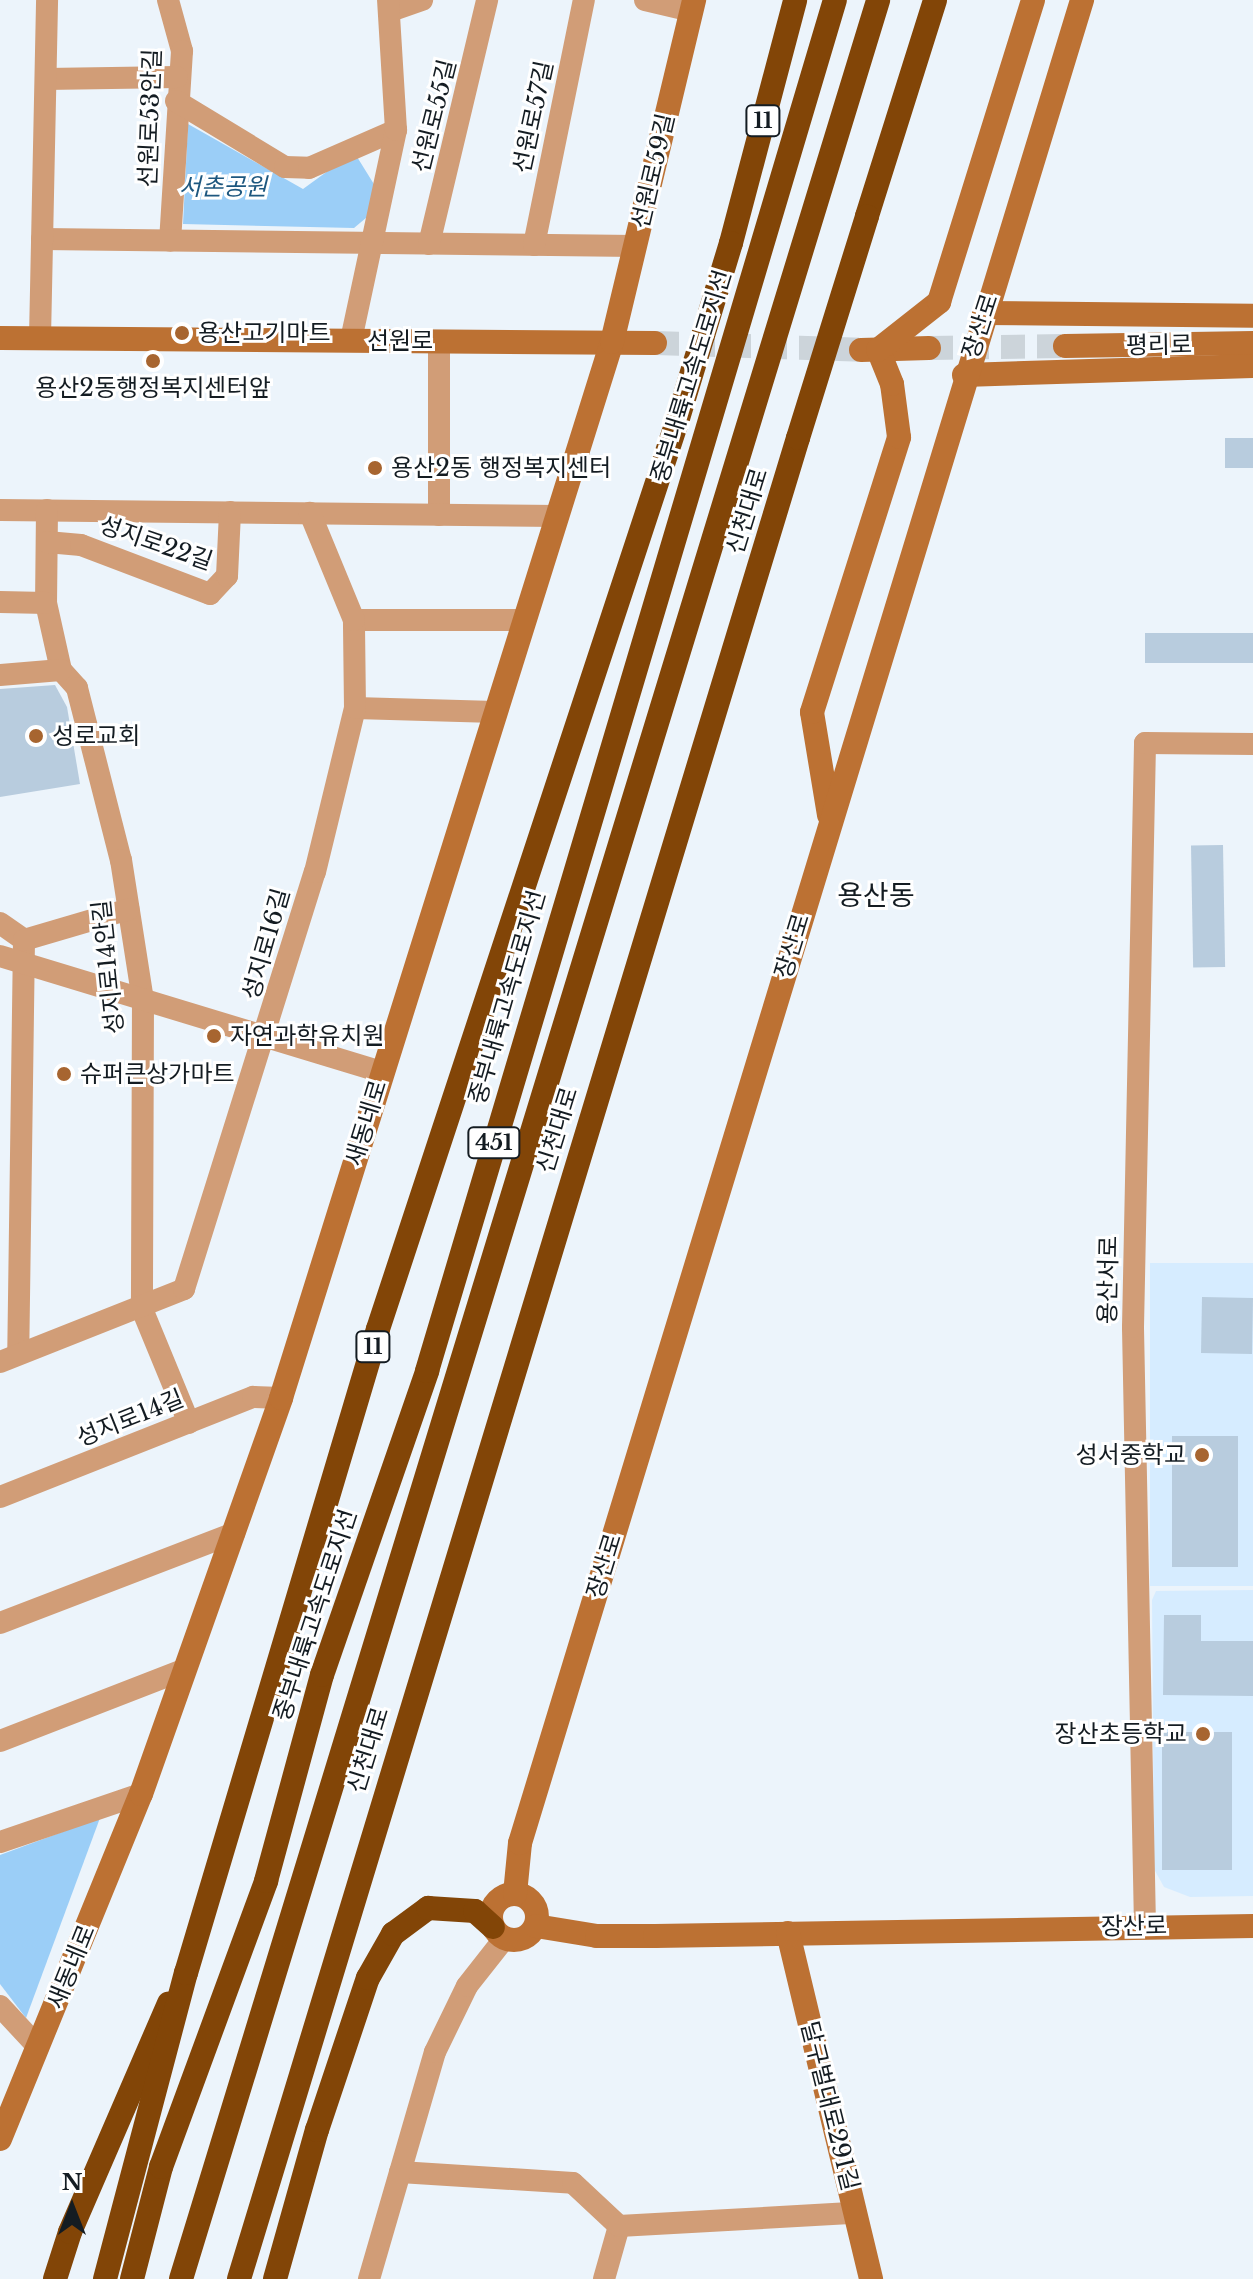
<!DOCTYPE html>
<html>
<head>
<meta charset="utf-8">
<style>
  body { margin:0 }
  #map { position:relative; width:1253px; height:2279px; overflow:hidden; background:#ecf4fb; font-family:"Libre Baskerville","Noto Sans KR",serif }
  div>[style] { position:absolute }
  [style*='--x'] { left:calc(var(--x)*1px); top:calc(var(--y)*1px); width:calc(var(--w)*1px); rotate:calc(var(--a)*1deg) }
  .built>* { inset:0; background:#d6ecff; transform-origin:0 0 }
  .green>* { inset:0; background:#9bcef7 }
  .building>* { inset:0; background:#b8ccde; transform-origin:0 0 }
  .secondary-tunnel>* { height:24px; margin-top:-12px; transform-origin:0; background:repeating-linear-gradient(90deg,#ccd4da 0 24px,transparent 0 36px) }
  .street>* { height:22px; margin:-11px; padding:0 11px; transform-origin:11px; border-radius:11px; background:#d19d77 }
  .secondary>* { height:24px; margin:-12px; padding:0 12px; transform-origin:12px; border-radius:12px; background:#bc7133 }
  .secondary>.ring { margin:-12px; padding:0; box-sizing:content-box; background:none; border:24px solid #bc7133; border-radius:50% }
  .highway>* { height:24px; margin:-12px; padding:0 12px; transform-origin:12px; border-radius:12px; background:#824507 }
  .highway-bridge>* { height:24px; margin:-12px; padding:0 12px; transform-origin:12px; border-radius:12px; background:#824507 }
  .dots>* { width:22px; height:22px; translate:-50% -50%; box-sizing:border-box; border:4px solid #fff; border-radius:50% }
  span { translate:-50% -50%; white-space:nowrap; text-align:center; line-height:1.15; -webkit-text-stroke:6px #fff; paint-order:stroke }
  .shield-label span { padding:2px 6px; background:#fff; border:2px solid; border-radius:6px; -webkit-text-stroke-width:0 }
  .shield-label { font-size:22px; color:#141c22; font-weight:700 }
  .street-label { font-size:24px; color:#141c22 }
  .park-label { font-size:24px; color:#1d577f; font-style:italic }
  .poi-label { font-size:24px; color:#141c22 }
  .left { translate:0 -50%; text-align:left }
  .right { translate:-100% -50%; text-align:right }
  .quarter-label { font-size:28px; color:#141c22 }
  .north { position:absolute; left:32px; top:2167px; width:80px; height:80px; -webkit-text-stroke:6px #fff; paint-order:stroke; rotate:0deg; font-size:22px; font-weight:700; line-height:32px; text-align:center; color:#141c22 }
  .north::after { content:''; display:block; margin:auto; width:28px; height:36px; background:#141c22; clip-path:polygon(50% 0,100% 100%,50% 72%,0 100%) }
</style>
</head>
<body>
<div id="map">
  <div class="built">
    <div style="left:1150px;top:1263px;width:103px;height:323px"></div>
    <div style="clip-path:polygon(1253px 1590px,1253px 1896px,1190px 1897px,1164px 1887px,1154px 1869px,1152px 1600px,1156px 1591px)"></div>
  </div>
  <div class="green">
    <div style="clip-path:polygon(188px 124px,303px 189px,354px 152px,385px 202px,354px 228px,183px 224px)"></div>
    <div style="clip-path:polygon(100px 1818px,26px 2018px,0 1984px,0 1855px)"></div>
  </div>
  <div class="building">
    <div style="left:1225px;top:438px;width:28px;height:30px"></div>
    <div style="left:1145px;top:633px;width:108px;height:30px"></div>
    <div style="clip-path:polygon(55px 685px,67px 707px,80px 784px,0 797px,0 689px)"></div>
    <div style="left:1223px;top:845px;width:122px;height:32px;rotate:89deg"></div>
    <div style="left:1202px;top:1297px;width:51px;height:56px;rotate:1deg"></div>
    <div style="left:1172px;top:1436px;width:66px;height:131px"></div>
    <div style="clip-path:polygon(1164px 1615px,1201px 1615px,1201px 1641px,1253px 1641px,1253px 1696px,1163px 1695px)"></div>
    <div style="left:1162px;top:1732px;width:70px;height:138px"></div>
  </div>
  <div class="secondary-tunnel">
    <div style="--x:655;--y:343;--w:206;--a:1.9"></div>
    <div style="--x:929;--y:348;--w:136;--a:-0.8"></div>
  </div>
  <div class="street">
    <div style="--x:168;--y:0;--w:53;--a:74.6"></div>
    <div style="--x:182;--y:51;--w:190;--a:93.6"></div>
    <div style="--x:645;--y:0;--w:47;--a:13.4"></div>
    <div style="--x:390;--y:11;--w:34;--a:-19"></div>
    <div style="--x:46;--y:79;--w:131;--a:-0.9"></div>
    <div style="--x:176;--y:101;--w:127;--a:31.2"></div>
    <div style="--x:285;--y:167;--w:24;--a:2"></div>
    <div style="--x:309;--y:168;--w:95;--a:-23.6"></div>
    <div style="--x:42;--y:239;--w:593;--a:0.68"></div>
    <div style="--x:429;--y:244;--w:251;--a:-76.6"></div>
    <div style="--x:534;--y:245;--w:250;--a:-78.5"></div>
    <div style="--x:40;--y:338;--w:338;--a:-88.8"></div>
    <div style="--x:351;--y:340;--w:215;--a:-77.9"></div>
    <div style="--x:396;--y:130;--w:130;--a:-93.5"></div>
    <div style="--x:439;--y:341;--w:174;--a:90"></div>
    <div style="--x:0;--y:510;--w:557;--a:0.62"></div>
    <div style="--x:47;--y:510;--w:93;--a:90.6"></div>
    <div style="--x:46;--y:603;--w:69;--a:77.4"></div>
    <div style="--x:61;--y:670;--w:24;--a:48"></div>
    <div style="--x:77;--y:688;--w:178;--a:75.7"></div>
    <div style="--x:121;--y:860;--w:142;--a:81.1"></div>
    <div style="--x:143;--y:1000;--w:309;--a:90.2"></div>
    <div style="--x:142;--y:1309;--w:123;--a:67.6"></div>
    <div style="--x:47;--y:542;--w:34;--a:5"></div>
    <div style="--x:81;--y:545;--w:138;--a:20.8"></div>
    <div style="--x:210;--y:594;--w:25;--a:-47"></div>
    <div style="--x:227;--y:576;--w:64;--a:-87.3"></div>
    <div style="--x:0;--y:602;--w:46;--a:1.2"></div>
    <div style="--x:354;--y:620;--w:170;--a:0"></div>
    <div style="--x:0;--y:675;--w:61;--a:-4.7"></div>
    <div style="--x:355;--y:708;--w:140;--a:1.6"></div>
    <div style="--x:0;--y:923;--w:29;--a:35"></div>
    <div style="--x:24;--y:940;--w:414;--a:90.8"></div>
    <div style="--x:24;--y:940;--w:109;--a:-16.4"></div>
    <div style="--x:0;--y:956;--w:398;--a:16.9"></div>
    <div style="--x:0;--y:1362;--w:198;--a:-21.6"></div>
    <div style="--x:184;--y:1289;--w:437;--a:-72.6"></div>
    <div style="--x:315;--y:872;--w:169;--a:-76.3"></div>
    <div style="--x:355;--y:708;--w:88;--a:-90.7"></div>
    <div style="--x:354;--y:620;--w:116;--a:-112.4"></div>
    <div style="--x:0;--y:1497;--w:272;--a:-21.6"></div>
    <div style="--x:253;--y:1397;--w:28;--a:2"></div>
    <div style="--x:0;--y:1623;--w:251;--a:-21"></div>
    <div style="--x:0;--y:1741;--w:199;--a:-21.2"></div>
    <div style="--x:0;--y:1842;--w:149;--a:-18.8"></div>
    <div style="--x:1145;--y:1926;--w:599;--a:-91.15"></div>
    <div style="--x:1133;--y:1327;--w:584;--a:-88.82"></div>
    <div style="--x:1145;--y:743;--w:108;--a:0.5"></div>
    <div style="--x:0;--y:2006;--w:56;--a:47.2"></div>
    <div style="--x:400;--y:2172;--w:173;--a:3.6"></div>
    <div style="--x:573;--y:2183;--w:63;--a:43.1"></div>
    <div style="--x:619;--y:2226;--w:55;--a:105.8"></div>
    <div style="--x:619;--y:2226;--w:236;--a:-3.2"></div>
    <div style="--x:369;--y:2279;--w:236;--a:-73.8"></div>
    <div style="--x:435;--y:2052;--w:73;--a:-64.1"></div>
    <div style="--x:467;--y:1986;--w:60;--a:-51.8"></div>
  </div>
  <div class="secondary">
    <div style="--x:984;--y:313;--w:269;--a:0.6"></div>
    <div style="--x:0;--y:338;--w:655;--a:0.44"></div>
    <div style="--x:1065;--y:346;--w:188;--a:-0.9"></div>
    <div style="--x:861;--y:350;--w:68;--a:-1.7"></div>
    <div style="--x:964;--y:375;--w:289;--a:-1.8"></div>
    <div style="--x:829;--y:815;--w:104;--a:-99.4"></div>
    <div style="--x:812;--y:712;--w:288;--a:-72.4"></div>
    <div style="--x:899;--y:437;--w:53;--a:-97.5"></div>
    <div style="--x:892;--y:384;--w:37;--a:-112"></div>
    <div style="--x:878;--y:350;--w:78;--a:-38.2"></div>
    <div style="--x:939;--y:302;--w:316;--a:-72.7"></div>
    <div class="ring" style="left:491px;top:1894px;width:22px;height:22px"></div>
    <div style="--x:515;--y:1894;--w:51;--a:-84.4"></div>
    <div style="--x:520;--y:1843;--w:1927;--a:-73.04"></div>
    <div style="--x:536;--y:1926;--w:62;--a:9.3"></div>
    <div style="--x:597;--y:1936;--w:58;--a:0"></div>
    <div style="--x:655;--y:1936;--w:598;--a:-0.96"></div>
    <div style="--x:788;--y:1933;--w:356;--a:76.5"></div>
    <div style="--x:0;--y:2139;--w:373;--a:-67.8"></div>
    <div style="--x:141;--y:1794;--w:420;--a:-70.5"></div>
    <div style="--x:281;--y:1398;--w:1107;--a:-72.6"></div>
    <div style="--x:612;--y:342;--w:352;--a:-76.5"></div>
  </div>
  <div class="highway">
    <div style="--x:867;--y:216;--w:226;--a:-72.5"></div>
    <div style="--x:731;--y:243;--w:251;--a:-75.2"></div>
    <div style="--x:55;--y:2279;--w:49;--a:-72.3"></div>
    <div style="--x:70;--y:2232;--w:249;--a:-66.6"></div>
    <div style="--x:105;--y:2279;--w:317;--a:-75.2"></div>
    <div style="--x:186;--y:1973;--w:672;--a:-73.4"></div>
    <div style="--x:378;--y:1329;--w:952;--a:-71.76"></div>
    <div style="--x:132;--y:2279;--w:116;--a:-75.5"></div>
    <div style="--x:161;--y:2167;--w:305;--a:-69.8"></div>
    <div style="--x:266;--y:1881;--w:213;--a:-74.8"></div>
    <div style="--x:322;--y:1675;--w:322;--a:-70.9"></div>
    <div style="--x:427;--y:1371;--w:1430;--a:-73.43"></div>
    <div style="--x:181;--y:2279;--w:2383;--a:-72.99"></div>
    <div style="--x:239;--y:2279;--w:1924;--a:-73.11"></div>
    <div style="--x:275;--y:2279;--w:155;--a:-74.3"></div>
    <div style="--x:317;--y:2130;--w:160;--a:-71.5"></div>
    <div style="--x:368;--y:1978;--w:51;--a:-60.4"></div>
    <div style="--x:393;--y:1934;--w:44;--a:-36.6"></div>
    <div style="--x:428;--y:1908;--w:47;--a:3.7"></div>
    <div style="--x:475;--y:1911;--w:24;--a:42"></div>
  </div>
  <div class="highway-bridge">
    <div style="--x:676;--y:425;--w:190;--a:-73.2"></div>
    <div style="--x:798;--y:438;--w:232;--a:-72.7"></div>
  </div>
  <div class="dots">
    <div style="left:182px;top:333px;background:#a76530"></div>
    <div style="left:153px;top:361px;background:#a76530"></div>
    <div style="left:375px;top:468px;background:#a76530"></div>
    <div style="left:36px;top:736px;background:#a76530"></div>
    <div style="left:214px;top:1036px;background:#a76530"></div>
    <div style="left:64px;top:1074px;background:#a76530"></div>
    <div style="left:1202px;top:1455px;background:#a76530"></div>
    <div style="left:1203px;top:1734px;background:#a76530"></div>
  </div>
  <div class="shield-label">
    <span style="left:763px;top:121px">11</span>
    <span style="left:494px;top:1143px">451</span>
    <span style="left:373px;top:1347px">11</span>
  </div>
  <div class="street-label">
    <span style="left:434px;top:116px;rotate:-76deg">선원로55길</span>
    <span style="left:533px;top:117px;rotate:-78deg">선원로57길</span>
    <span style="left:150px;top:118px;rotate:-88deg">선원로53안길</span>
    <span style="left:653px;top:171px;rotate:-77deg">선원로59길</span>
    <span style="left:980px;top:326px;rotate:-72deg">장산로</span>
    <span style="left:400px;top:341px">선원로</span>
    <span style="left:1159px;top:345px;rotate:-1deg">평리로</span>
    <span style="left:691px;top:376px;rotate:-73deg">중부내륙고속도로지선</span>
    <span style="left:747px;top:511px;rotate:-73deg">신천대로</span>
    <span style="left:156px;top:543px;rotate:19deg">성지로22길</span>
    <span style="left:266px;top:944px;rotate:-74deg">성지로16길</span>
    <span style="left:792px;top:946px;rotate:-73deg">장산로</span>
    <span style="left:108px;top:967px;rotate:-96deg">성지로14안길</span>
    <span style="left:507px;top:997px;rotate:-74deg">중부내륙고속도로지선</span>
    <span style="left:366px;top:1123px;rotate:-73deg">새동네로</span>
    <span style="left:557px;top:1130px;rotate:-73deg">신천대로</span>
    <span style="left:1108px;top:1280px;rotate:-89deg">용산서로</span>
    <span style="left:130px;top:1418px;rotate:-22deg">성지로14길</span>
    <span style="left:604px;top:1566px;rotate:-73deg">장산로</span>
    <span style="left:315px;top:1615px;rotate:-72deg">중부내륙고속도로지선</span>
    <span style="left:368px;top:1750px;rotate:-73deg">신천대로</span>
    <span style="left:1134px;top:1926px;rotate:-1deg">장산로</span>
    <span style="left:71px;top:1967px;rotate:-68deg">새동네로</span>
    <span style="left:830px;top:2106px;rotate:76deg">달구벌대로291길</span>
  </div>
  <div class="park-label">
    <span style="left:223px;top:187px">서촌공원</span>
  </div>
  <div class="poi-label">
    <span class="left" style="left:198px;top:333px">용산고기마트</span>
    <span style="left:153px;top:388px">용산2동행정복지센터앞</span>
    <span class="left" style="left:391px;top:468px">용산2동 행정복지센터</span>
    <span class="left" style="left:52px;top:736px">성로교회</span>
    <span class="left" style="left:230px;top:1036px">자연과학유치원</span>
    <span class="left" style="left:80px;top:1074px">슈퍼큰상가마트</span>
    <span class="right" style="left:1186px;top:1455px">성서중학교</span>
    <span class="right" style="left:1187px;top:1734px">장산초등학교</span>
  </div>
  <div class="quarter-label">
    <span style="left:876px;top:896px">용산동</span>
  </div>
  <div class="north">N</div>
</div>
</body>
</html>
